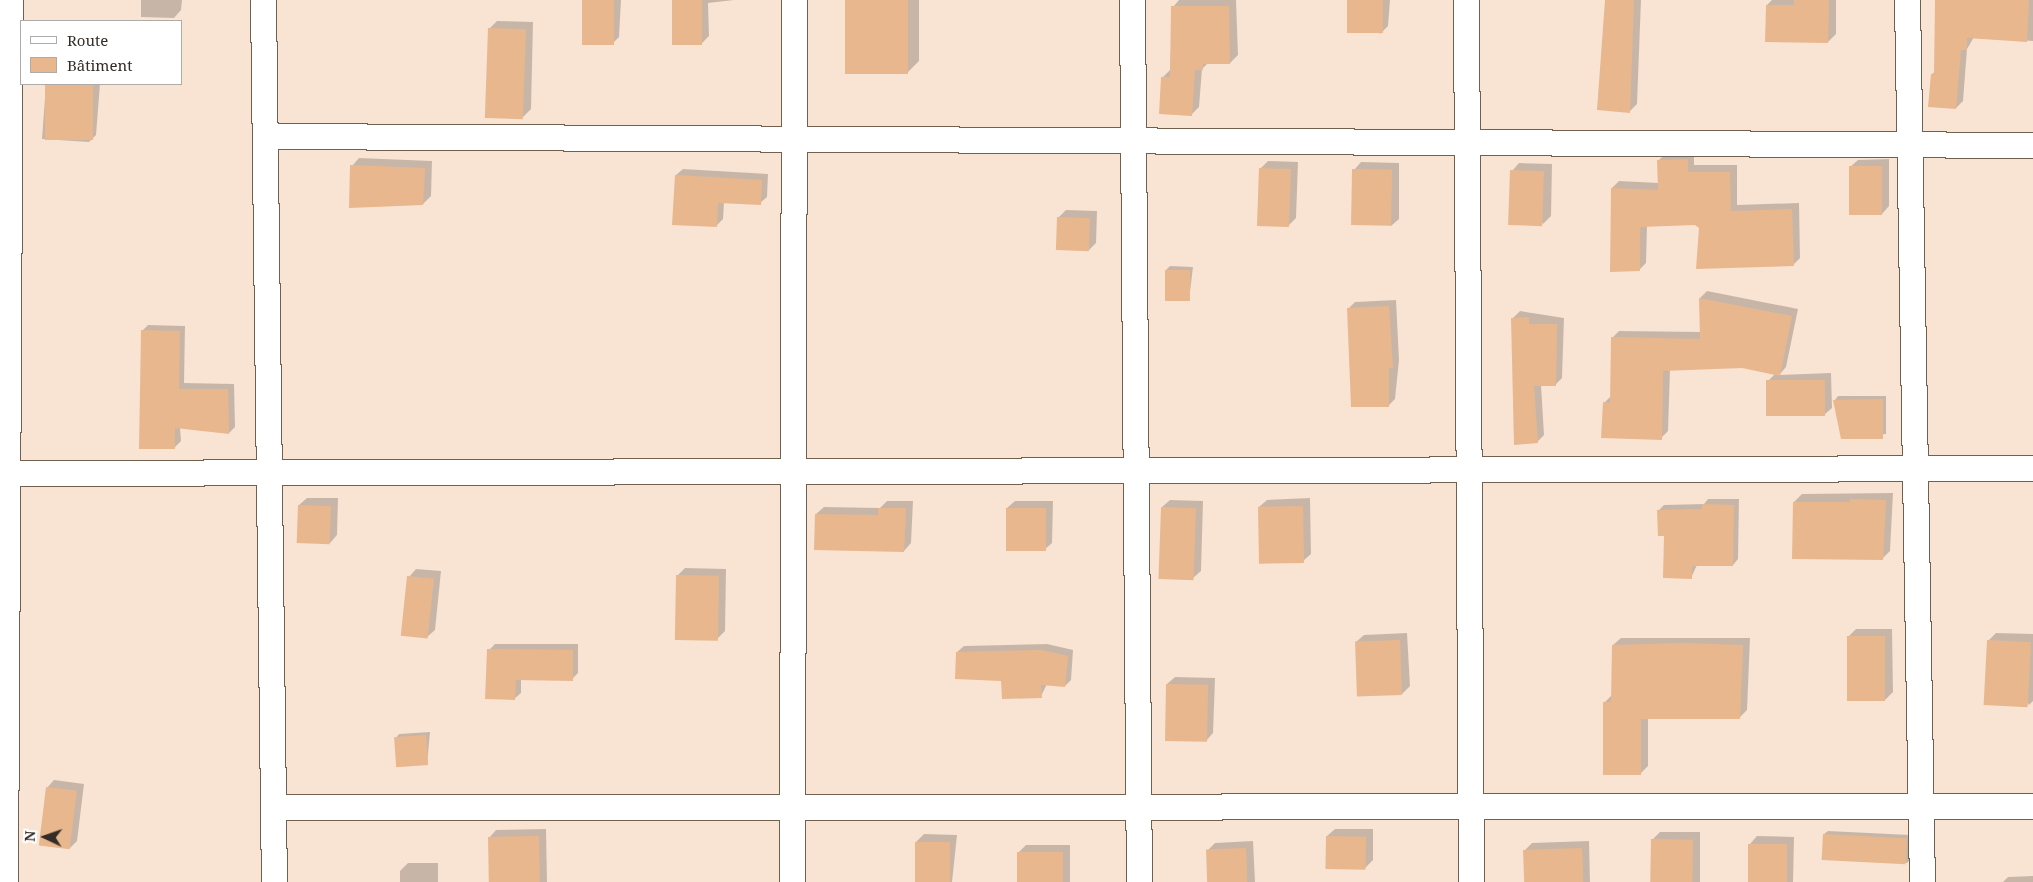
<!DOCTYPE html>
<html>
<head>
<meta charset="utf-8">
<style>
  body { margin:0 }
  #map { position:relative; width:2033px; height:882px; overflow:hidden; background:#f9e4d3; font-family:"Noto Serif",serif }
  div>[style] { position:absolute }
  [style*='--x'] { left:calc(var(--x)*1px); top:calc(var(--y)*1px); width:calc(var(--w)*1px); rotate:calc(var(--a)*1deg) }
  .shadow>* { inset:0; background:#0003 }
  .building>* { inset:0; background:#e9b78e; transform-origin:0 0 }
  .roads { filter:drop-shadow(1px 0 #715f50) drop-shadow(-1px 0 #715f50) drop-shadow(0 1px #715f50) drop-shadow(0 -1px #715f50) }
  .minor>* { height:25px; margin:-12.5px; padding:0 12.5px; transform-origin:12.5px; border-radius:12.5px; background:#fff }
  span { translate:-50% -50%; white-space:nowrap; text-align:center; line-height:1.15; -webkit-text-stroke:4.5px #fff; paint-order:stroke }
  .legend { position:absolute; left:20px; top:20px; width:162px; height:65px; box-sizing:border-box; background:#fff; border:1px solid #aeaba8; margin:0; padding:6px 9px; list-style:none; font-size:15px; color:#342c26 }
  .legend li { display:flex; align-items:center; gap:10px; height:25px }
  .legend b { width:25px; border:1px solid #aeaba8 }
  .north { position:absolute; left:20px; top:812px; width:50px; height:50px; -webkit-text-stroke:4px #fff; paint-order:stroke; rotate:273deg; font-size:14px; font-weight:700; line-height:20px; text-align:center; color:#342c26 }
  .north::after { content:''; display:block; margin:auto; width:18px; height:22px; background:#342c26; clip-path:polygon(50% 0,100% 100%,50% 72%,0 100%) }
</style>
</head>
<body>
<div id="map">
  <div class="shadow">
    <div style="clip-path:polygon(141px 0,182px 0,181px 10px,174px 18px,141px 17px)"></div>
    <div style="clip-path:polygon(583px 0,621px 0,619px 37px,611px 45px)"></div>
    <div style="clip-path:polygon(673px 0,734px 0,708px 3px,709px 36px,702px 43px)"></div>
    <div style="clip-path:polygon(846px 0,919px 0,919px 61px,908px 72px)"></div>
    <div style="clip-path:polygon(1179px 0,1236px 0,1238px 55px,1230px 63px,1208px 63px,1202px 69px,1199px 107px,1191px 115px,1163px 77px,1170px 70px,1173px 7px)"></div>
    <div style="clip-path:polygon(1349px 0,1390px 0,1388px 26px,1380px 34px)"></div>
    <div style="clip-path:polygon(1606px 0,1641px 0,1637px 104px,1630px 111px)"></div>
    <div style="clip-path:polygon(1772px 0,1836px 0,1836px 34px,1828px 42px,1767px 5px)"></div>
    <div style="clip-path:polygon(1936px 0,2033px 0,2033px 41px,1974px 37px,1967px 49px,1963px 101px,1956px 108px,1932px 74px,1936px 71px)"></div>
    <div style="clip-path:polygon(497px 21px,533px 22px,531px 109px,523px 117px,489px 29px)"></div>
    <div style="clip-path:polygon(46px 84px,100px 84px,96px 135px,89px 142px,42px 139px)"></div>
    <div style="clip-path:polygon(1666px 153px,1694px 153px,1694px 165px,1737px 165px,1737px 205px,1799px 203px,1800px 258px,1793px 265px,1695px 224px,1647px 226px,1646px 263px,1639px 270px,1612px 188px,1619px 181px,1659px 183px,1659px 160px)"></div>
    <div style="clip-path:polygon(359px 158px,432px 161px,431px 196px,423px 204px,352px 166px)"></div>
    <div style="clip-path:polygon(1889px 159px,1889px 206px,1882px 214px,1850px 167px,1858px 160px)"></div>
    <div style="clip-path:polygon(1268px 161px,1298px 162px,1296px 218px,1289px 225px,1260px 169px)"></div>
    <div style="clip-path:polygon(1361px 162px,1399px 163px,1399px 219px,1391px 226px,1354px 170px)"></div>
    <div style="clip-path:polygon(1519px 163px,1552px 164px,1551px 216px,1543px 224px,1512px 171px)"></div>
    <div style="clip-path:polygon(683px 169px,768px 174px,767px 197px,760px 203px,724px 202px,723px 219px,716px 226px,676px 175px)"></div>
    <div style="clip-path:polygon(1066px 210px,1097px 211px,1096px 243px,1089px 250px,1058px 218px)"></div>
    <div style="clip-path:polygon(1170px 266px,1193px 267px,1189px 300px,1166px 270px)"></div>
    <div style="clip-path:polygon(1707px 291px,1798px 309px,1786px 367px,1779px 375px,1831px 373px,1832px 408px,1825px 414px,1767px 382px,1775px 374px,1743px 367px,1670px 370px,1668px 431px,1661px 438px,1604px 403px,1611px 396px,1612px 338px,1619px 331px,1701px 332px,1700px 298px)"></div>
    <div style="clip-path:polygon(1396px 300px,1399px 360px,1395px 399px,1388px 406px,1348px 309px,1355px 302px)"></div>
    <div style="clip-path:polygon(1520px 311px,1564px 318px,1562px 378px,1555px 385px,1541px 385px,1544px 435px,1537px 442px,1513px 318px)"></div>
    <div style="clip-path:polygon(148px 325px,185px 326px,184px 383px,234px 384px,235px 427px,229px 433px,180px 427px,181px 441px,175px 447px,142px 331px)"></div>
    <div style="clip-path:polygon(1838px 396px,1886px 396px,1886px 434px,1842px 438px,1835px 400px)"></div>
    <div style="clip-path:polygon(1893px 493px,1890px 551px,1883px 558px,1794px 502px,1802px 494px)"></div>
    <div style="clip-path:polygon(307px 498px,338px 498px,337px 535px,330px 543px,299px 505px)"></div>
    <div style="clip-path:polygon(1310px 498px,1311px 554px,1303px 561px,1259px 507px,1267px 500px)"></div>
    <div style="clip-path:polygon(1708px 499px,1739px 499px,1738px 559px,1733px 565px,1697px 565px,1691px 578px,1658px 511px,1664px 505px,1704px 504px)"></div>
    <div style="clip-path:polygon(1170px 500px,1203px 501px,1201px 571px,1193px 578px,1162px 507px)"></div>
    <div style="clip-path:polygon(887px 501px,913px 501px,911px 543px,904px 551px,816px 514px,824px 507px,880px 508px)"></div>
    <div style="clip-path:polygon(1015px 501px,1053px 501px,1052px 543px,1044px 550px,1007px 508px)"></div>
    <div style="clip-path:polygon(685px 568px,726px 569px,725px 631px,717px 639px,677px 576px)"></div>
    <div style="clip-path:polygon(416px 569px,441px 571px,435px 630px,427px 637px,409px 577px)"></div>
    <div style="clip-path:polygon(1856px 629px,1892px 629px,1893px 692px,1885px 700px,1848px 637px)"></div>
    <div style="clip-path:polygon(1407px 633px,1410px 686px,1402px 694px,1356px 642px,1364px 635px)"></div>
    <div style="clip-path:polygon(1996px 633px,2033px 634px,2033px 701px,2029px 705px,1988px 641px)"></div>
    <div style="clip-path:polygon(1621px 638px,1750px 638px,1747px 710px,1740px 717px,1648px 717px,1648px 766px,1640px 774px,1605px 702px,1613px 694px,1613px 645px)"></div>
    <div style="clip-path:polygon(495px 644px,578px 644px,578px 673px,572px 679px,521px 679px,521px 693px,514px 699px,489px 650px)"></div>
    <div style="clip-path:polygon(1047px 644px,1073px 650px,1071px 680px,1065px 686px,1047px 684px,1041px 696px,957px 652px,964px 646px)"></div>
    <div style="clip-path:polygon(1175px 677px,1215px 678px,1213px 733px,1206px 741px,1167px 684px)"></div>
    <div style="clip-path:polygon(430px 732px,427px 764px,396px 738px,399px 734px)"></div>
    <div style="clip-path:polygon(54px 780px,84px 784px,77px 841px,69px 849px,47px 788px)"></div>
    <div style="clip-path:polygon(546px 829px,547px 882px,489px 882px,489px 838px,496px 830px)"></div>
    <div style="clip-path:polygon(1335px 829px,1373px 829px,1373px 860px,1365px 868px,1327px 836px)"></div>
    <div style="clip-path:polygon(1828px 831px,1910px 835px,1910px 860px,1907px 863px,1824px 834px)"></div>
    <div style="clip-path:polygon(1660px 832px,1700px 832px,1700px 882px,1652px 882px,1652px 840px)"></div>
    <div style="clip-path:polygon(924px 834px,957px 835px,952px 882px,915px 882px,916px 842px)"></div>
    <div style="clip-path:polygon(1757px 836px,1794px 837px,1793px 882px,1749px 882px,1750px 844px)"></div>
    <div style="clip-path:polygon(1253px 841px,1255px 882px,1209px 882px,1208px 850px,1215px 843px)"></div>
    <div style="clip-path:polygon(1589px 841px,1590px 882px,1525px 882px,1524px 851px,1532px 843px)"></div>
    <div style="clip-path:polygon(1026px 845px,1070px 845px,1070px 882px,1018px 882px,1018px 853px)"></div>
    <div style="clip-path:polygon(408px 863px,438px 863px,438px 882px,400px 882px,400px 871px)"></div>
    <div style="clip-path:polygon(2033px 876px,2033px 882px,2003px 882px,2008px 877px)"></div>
  </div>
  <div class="building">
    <div style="left:582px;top:0;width:32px;height:45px"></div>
    <div style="left:672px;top:0;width:30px;height:45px"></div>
    <div style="left:845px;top:0;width:63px;height:74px"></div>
    <div style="left:1347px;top:0;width:36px;height:33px"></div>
    <div style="clip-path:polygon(1605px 0,1634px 0,1630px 113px,1597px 110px)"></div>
    <div style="clip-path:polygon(1794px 0,1829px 0,1828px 43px,1765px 42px,1766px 5px,1794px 5px)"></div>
    <div style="clip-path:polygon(1935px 0,2029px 0,2027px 42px,1967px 38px,1967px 50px,1961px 50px,1956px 109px,1928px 107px,1931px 74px,1934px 74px)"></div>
    <div style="clip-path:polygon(1171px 6px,1229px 6px,1230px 64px,1203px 64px,1203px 70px,1195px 70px,1192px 116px,1159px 114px,1161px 77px,1170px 77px)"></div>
    <div style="left:488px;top:28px;width:38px;height:90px;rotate:2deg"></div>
    <div style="left:45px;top:84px;width:48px;height:56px"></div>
    <div style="clip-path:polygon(1688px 159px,1688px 172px,1730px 172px,1731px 211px,1792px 209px,1794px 266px,1696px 269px,1699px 228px,1695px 225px,1640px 227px,1640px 271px,1610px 272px,1611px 188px,1658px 190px,1657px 160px)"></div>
    <div style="clip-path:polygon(350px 165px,425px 168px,423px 205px,349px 208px)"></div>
    <div style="left:1882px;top:166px;width:49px;height:33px;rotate:90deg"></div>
    <div style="left:1259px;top:168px;width:32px;height:58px;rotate:2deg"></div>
    <div style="left:1352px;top:169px;width:40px;height:56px;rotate:1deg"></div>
    <div style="left:1510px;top:170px;width:34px;height:55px;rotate:2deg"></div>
    <div style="clip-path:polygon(675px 175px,762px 180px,761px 205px,718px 203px,717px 227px,672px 225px)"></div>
    <div style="left:1057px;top:217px;width:33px;height:33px;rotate:2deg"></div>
    <div style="left:1165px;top:270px;width:25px;height:31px"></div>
    <div style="clip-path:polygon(1699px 298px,1792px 316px,1780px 376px,1742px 368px,1663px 371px,1662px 440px,1601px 438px,1603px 402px,1610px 403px,1611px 337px,1700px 339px)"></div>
    <div style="clip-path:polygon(1389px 306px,1393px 368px,1389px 368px,1389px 407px,1351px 407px,1347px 308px)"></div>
    <div style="clip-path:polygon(1529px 317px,1529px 324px,1557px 324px,1556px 386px,1534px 386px,1538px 443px,1514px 445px,1511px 318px)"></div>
    <div style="clip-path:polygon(141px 330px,180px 331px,179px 389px,228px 389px,229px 434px,175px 428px,175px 449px,139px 449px)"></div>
    <div style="left:1825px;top:380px;width:36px;height:59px;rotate:90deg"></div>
    <div style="clip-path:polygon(1883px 399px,1883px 439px,1841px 439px,1833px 400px)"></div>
    <div style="clip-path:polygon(1850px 499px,1886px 500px,1883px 560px,1792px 559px,1793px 502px,1850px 502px)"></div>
    <div style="clip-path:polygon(1702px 504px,1734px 505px,1733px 566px,1692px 566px,1692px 579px,1663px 578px,1664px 536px,1658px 536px,1657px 510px,1702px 509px)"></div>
    <div style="left:298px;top:505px;width:33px;height:38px;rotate:2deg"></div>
    <div style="left:1303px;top:506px;width:57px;height:45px;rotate:89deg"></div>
    <div style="left:1161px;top:507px;width:35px;height:72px;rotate:2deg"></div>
    <div style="clip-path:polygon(878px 508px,906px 508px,904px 552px,814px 550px,815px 514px,878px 515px)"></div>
    <div style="left:1006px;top:508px;width:40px;height:43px"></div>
    <div style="left:676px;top:575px;width:43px;height:65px;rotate:1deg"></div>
    <div style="left:407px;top:576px;width:27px;height:60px;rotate:6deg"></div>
    <div style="left:1847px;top:636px;width:38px;height:65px"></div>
    <div style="left:1400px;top:640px;width:55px;height:45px;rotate:88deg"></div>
    <div style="left:1987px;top:640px;width:44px;height:65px;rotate:3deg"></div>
    <div style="clip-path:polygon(1683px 643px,1743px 645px,1740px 719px,1641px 719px,1641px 775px,1603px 775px,1603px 702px,1611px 702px,1612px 645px)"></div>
    <div style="clip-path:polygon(487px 649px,573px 650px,573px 681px,516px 680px,515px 700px,485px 699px)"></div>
    <div style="clip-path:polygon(1041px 650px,1068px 656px,1065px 687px,1041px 685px,1042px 698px,1002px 699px,1001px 681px,955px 679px,956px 652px)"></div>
    <div style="left:1166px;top:684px;width:42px;height:57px;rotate:1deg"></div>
    <div style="left:426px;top:735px;width:30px;height:32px;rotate:86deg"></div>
    <div style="left:46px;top:787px;width:31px;height:59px;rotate:7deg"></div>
    <div style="left:1823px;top:834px;width:84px;height:26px;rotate:3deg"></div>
    <div style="left:539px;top:836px;width:46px;height:51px;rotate:89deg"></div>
    <div style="left:1326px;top:836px;width:40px;height:33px;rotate:1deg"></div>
    <div style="left:1651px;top:839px;width:42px;height:43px;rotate:1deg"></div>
    <div style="left:915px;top:842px;width:35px;height:40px"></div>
    <div style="left:1748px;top:844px;width:39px;height:38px"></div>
    <div style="left:1246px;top:848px;width:34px;height:40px;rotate:88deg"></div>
    <div style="left:1582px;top:848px;width:34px;height:59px;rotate:88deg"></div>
    <div style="left:1017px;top:852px;width:46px;height:30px"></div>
  </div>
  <div class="roads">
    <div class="minor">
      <div style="--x:263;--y:0;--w:882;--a:89.29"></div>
      <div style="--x:1132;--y:0;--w:882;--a:89.55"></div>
      <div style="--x:1466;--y:0;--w:882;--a:89.68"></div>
      <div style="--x:1907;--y:0;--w:882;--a:89.03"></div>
      <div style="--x:265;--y:136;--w:1768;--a:0.29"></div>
      <div style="--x:0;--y:473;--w:2033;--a:-0.14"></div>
      <div style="--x:273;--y:807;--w:1760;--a:-0.03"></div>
      <div style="--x:5;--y:882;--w:882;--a:-89.68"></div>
      <div style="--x:792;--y:882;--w:882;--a:-89.87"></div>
    </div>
  </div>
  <ul class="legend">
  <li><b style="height:6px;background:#fff"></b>Route</li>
  <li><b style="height:14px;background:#e9b78e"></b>Bâtiment</li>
  </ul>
  <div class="north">N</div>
</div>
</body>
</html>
